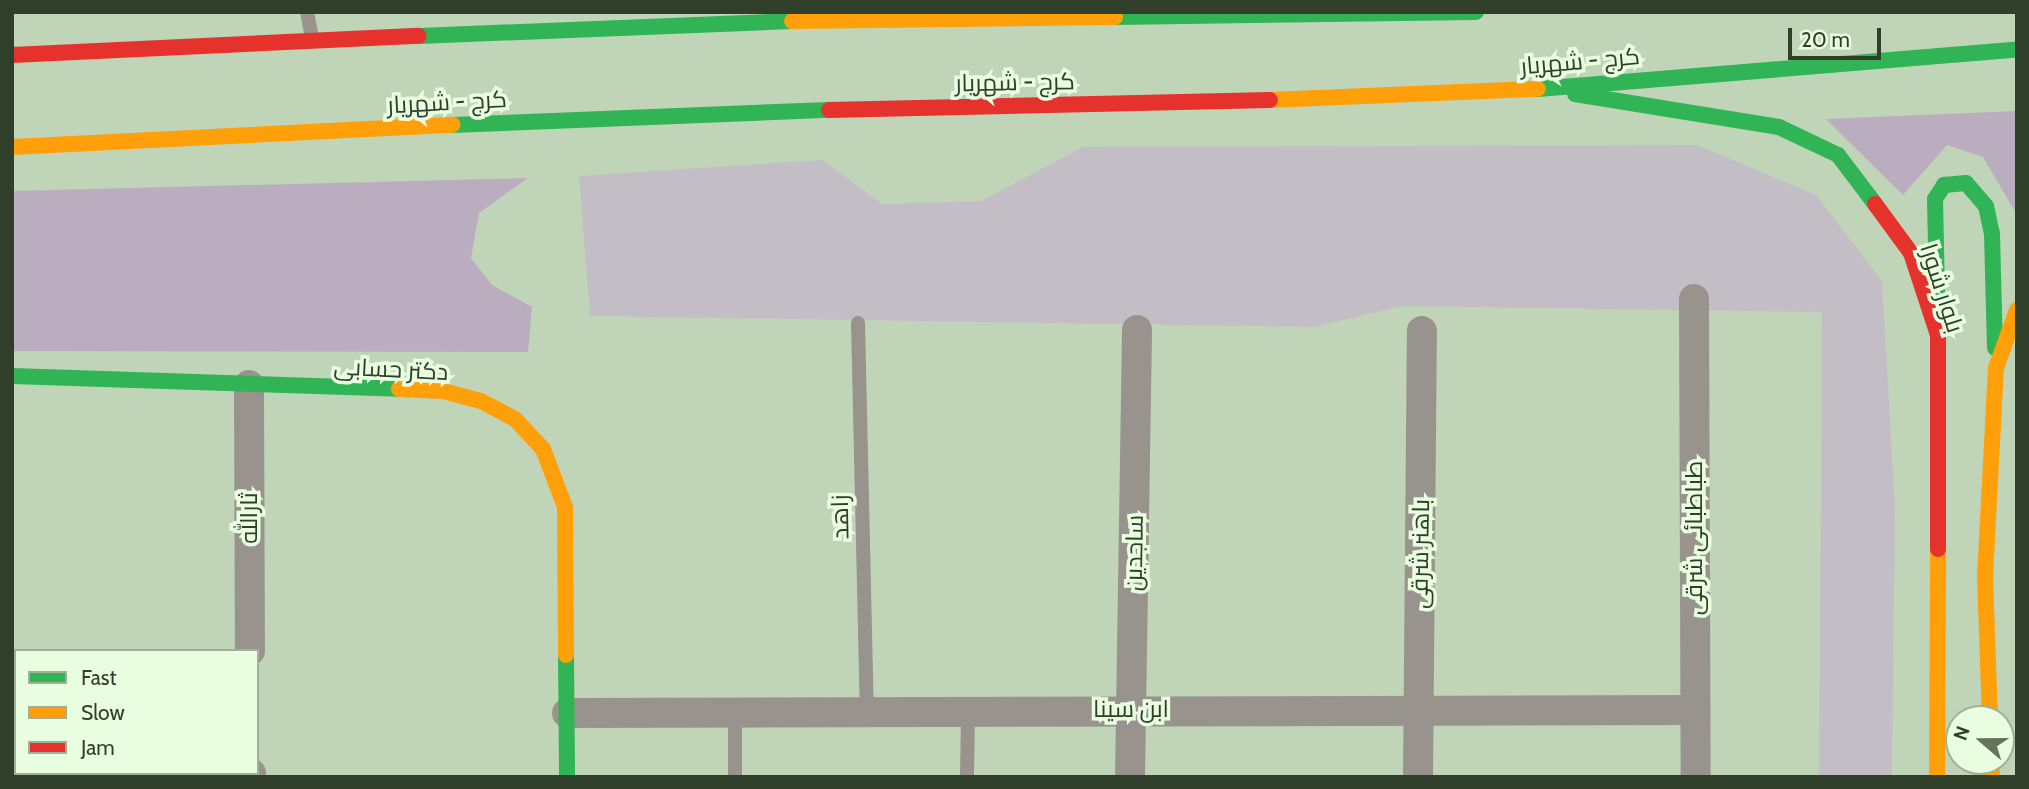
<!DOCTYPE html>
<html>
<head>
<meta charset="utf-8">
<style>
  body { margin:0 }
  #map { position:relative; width:2029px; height:789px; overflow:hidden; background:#c0d5b7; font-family:Cabin,Cairo,sans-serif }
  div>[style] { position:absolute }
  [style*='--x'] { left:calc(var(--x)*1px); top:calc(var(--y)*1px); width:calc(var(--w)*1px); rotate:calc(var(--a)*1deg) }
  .green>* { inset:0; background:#c3bdc6 }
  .forest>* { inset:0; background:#baadbf }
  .lane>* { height:14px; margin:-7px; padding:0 7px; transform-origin:7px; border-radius:7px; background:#99938e }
  .street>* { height:30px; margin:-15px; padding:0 15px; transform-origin:15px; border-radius:15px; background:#99938e }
  .fast>* { height:16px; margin:-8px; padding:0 8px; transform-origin:8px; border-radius:8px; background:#30b455 }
  .slow>* { height:16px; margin:-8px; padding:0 8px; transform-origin:8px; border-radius:8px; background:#ff9f0a }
  .jam>* { height:16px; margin:-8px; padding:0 8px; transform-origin:8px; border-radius:8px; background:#e5322d }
  span { translate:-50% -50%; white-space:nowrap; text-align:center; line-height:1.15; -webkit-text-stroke:7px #e9fde1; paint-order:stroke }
  .street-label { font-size:24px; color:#303f29 }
  .frame { position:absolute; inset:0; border:14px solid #303f29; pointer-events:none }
  .legend { position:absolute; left:14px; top:649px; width:245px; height:126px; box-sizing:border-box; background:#e9fde1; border:2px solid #9fb197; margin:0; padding:9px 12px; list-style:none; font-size:21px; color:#303f29 }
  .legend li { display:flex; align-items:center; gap:14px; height:35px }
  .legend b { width:35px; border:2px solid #9fb197 }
  .north { position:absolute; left:1945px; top:705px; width:70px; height:70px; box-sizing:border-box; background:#e9fde1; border:2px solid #9fb197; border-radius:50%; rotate:290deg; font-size:19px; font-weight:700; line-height:28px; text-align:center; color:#303f29 }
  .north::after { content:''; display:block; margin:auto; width:24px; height:32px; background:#62745b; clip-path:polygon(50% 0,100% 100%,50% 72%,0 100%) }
  .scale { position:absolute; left:1788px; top:28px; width:93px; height:32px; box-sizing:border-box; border:4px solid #303f29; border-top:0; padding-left:9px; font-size:21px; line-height:24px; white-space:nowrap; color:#303f29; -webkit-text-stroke:5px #e9fde1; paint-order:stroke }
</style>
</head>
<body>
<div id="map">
  <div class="green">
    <div style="clip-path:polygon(1697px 145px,1816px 195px,1882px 281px,1895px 507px,1892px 777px,1819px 777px,1822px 312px,1402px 306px,1314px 327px,590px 316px,579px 176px,823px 160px,882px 204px,981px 201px,1083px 147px)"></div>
  </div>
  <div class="forest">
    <div style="clip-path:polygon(2017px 111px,2017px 215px,1983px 157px,1947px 145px,1903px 195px,1826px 119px)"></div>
    <div style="clip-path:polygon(528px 178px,479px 213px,471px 258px,492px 285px,532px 307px,528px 352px,12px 351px,12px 191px)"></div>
  </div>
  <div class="lane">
    <div style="--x:307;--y:12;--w:26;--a:79"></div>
    <div style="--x:858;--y:323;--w:386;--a:88.7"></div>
    <div style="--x:735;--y:777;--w:66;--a:-90"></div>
    <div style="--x:967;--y:777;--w:67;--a:-89.1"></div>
  </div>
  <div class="street">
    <div style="--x:1694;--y:299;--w:478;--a:89.8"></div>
    <div style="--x:249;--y:385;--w:266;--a:89.8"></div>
    <div style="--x:567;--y:713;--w:1128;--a:-0.15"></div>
    <div style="--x:251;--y:773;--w:4;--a:90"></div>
    <div style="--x:1130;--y:777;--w:447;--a:-89.1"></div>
    <div style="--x:1418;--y:777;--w:446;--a:-89.5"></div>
  </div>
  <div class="fast">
    <div style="--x:1115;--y:17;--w:361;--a:-0.8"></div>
    <div style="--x:419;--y:36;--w:373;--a:-2.3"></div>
    <div style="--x:1538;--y:89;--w:481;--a:-4.7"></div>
    <div style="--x:1575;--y:94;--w:207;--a:9.2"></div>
    <div style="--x:1779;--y:127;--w:65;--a:25.4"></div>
    <div style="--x:1838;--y:155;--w:61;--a:52.9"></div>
    <div style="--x:452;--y:125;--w:377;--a:-2.3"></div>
    <div style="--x:1937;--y:294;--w:95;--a:-91.2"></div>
    <div style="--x:1935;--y:199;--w:17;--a:-57"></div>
    <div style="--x:1944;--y:185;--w:22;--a:-5"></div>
    <div style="--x:1966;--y:183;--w:30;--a:49"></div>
    <div style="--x:1986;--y:206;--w:29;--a:78"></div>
    <div style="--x:1992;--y:234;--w:114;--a:88.5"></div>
    <div style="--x:12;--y:376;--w:387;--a:1.9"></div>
    <div style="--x:566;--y:655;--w:122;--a:89.5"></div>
  </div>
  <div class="slow">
    <div style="--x:792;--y:21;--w:323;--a:-0.7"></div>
    <div style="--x:1270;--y:100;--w:268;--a:-2.4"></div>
    <div style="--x:12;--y:147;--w:441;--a:-2.9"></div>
    <div style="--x:399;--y:389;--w:44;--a:2.6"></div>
    <div style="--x:443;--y:391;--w:39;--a:15"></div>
    <div style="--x:481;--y:401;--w:38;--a:28"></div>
    <div style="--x:515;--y:419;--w:41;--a:47"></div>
    <div style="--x:543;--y:449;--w:62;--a:69.2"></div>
    <div style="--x:565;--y:507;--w:148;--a:89.6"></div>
    <div style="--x:1990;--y:719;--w:142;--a:-92"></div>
    <div style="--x:1985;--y:577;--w:209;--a:-87"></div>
    <div style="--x:1996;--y:368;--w:62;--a:-70.1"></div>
    <div style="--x:1991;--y:761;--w:16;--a:86"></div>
    <div style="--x:1937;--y:777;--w:228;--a:-89.7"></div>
  </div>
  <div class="jam">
    <div style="--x:12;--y:55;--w:407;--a:-2.7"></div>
    <div style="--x:829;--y:110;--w:441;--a:-1.3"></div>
    <div style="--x:1875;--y:204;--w:61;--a:53.7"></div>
    <div style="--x:1911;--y:253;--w:86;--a:71.8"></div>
    <div style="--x:1938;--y:335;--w:214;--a:90"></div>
  </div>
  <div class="street-label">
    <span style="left:1580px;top:61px;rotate:-5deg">کرج - شهریار</span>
    <span style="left:1015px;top:82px;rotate:-1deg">کرج - شهریار</span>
    <span style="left:447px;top:102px;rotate:-3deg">کرج - شهریار</span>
    <span style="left:1942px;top:288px;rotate:72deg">بلوار شورا</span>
    <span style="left:391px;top:369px;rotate:3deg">دکتر حسابی</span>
    <span style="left:840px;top:517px;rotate:-91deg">زاهد</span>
    <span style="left:249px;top:518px;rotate:-90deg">ثارالله</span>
    <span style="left:1694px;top:538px;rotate:-90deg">طباطبائی شرقی</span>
    <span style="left:1134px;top:553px;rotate:-89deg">ساجدین</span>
    <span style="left:1420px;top:554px;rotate:-89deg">باهنر شرقی</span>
    <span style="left:1131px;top:709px">ابن سینا</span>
  </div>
  <div class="frame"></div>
  <ul class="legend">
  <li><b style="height:9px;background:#30b455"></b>Fast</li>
  <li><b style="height:9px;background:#ff9f0a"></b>Slow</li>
  <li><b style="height:9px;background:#e5322d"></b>Jam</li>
  </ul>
  <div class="north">N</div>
  <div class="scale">20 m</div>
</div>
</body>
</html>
